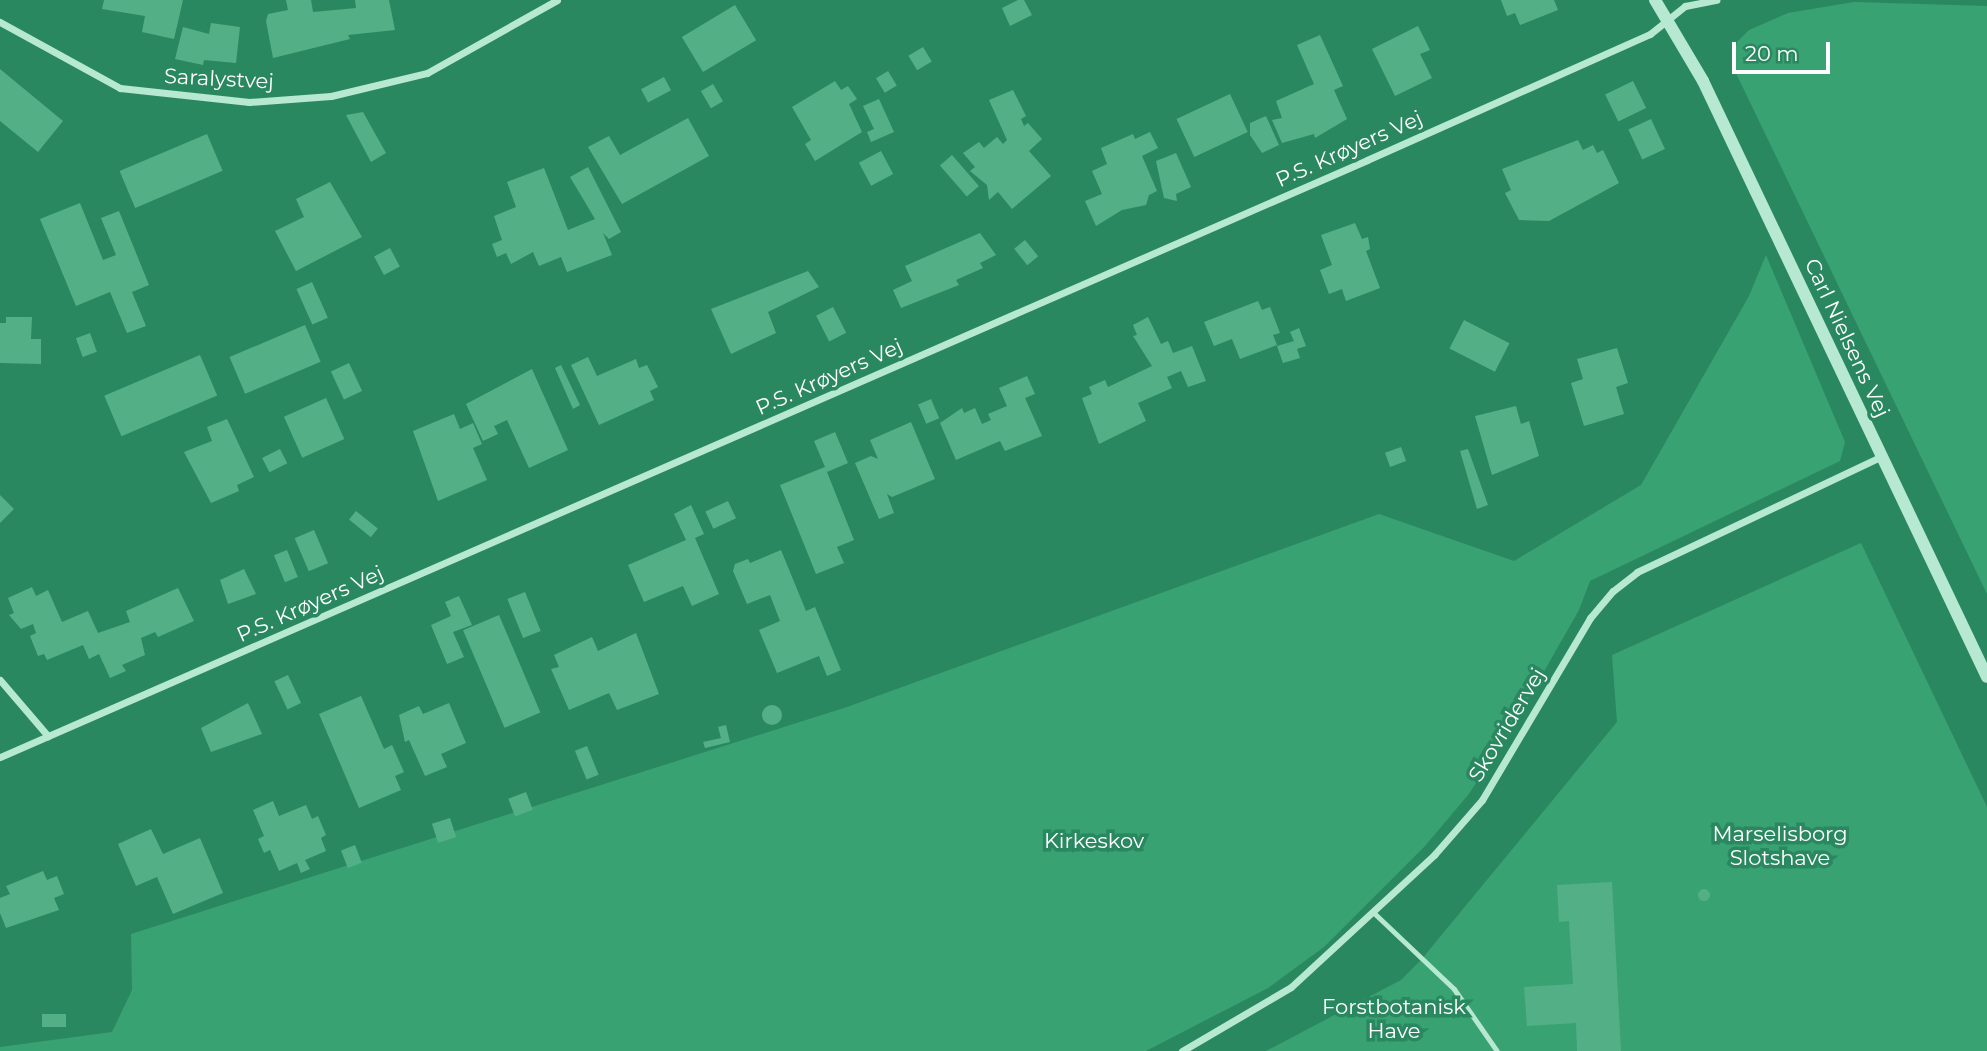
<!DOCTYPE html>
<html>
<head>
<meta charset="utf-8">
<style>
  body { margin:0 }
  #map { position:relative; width:1987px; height:1051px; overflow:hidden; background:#2a8860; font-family:Montserrat,sans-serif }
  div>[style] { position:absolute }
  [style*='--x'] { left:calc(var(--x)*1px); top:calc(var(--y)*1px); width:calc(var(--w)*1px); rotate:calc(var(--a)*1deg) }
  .green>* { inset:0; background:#38a272 }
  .building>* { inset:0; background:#53b086; transform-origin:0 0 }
  .round { border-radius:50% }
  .service>* { height:5px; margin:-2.5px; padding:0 2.5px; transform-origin:2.5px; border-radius:2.5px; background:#b7e8d2 }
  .minor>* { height:7px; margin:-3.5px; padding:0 3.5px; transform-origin:3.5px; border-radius:3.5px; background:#b7e8d2 }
  .tertiary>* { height:12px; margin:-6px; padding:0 6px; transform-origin:6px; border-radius:6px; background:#b7e8d2 }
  span { translate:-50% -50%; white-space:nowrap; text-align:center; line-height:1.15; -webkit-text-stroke:7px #2a8860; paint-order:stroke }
  .street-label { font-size:21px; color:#fff }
  .park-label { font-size:21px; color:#fff }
  .scale { position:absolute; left:1732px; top:42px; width:98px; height:32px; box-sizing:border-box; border:4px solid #fff; border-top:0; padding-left:9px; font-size:21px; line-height:24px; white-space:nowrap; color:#fff; -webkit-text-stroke:5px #2a8860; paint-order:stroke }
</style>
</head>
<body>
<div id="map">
  <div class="green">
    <div style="clip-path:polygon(1854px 2px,1987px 6px,1987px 594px,1732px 65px,1737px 42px,1749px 30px,1788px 13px)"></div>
    <div style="clip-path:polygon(1766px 255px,1845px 442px,1840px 461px,1590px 581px,1579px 610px,1502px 745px,1468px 795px,1425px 846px,1324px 947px,1268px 988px,1146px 1051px,0 1051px,0 1047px,112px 1032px,132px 990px,131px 934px,847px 707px,1379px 514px,1514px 561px,1641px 485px,1749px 296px)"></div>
    <div style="clip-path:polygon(1861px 543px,1987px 807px,1987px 1051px,1266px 1051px,1401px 980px,1421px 960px,1617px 722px,1612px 655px)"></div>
  </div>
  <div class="building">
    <div style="clip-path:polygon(104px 0,183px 0,174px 39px,142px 32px,145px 16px,102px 9px)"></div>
    <div style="clip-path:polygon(286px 0,311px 0,313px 12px,356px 8px,355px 0,389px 0,395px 30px,348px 35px,350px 39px,273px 58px,266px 21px,268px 14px,288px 10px)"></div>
    <div style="clip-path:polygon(1018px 0,1024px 0,1032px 15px,1010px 26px,1002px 8px)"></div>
    <div style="clip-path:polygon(1501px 0,1554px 0,1558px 10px,1520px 25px,1515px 13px,1507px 16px)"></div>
    <div style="left:735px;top:5px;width:41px;height:62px;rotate:59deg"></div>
    <div style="clip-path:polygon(211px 23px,240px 27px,236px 63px,204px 60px,203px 65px,175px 59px,183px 27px,209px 34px)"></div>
    <div style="clip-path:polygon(1418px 26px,1430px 50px,1420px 54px,1432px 78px,1395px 96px,1372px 49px)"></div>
    <div style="clip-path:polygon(1320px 35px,1343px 86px,1334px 90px,1347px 119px,1315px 138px,1314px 134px,1282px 143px,1272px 120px,1282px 118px,1276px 101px,1314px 84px,1297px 45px)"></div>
    <div style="left:923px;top:47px;width:17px;height:17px;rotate:59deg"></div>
    <div style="clip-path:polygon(0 69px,63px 121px,38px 152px,0 121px)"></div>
    <div style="left:888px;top:71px;width:17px;height:14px;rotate:59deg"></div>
    <div style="left:664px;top:77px;width:15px;height:26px;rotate:62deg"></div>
    <div style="clip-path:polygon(835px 81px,841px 90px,848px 86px,857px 99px,849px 104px,862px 132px,815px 161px,805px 144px,811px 140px,792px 107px)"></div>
    <div style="left:1633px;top:81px;width:30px;height:31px;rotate:64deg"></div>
    <div style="left:713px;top:84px;width:20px;height:14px;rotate:60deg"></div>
    <div style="clip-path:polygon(1013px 90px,1026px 116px,1021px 119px,1024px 126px,1028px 123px,1042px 139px,1029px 151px,1051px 176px,1012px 209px,998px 192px,989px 200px,987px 185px,970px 171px,975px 167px,963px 153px,979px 142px,984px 148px,997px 137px,1003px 144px,1007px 140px,989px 100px)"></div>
    <div style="left:1230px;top:94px;width:42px;height:59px;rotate:65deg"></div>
    <div style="clip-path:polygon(879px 99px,894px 132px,871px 142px,867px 132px,874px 129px,863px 106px)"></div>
    <div style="clip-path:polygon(363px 112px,386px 153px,371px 162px,346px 115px)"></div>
    <div style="clip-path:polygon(1266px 116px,1279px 145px,1262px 153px,1250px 135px,1250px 123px)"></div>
    <div style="clip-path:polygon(688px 118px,709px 156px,622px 204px,588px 147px,609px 136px,620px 155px)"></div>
    <div style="left:1651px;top:119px;width:33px;height:25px;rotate:65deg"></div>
    <div style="clip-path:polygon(1150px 132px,1158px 148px,1142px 156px,1157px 191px,1149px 195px,1146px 205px,1122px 210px,1096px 226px,1085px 201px,1102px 194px,1092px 171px,1107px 164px,1101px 148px,1133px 134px,1135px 139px)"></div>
    <div style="left:207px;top:134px;width:40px;height:95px;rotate:67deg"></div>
    <div style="clip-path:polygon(1578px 140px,1583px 150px,1593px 145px,1597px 153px,1603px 150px,1619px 183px,1549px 221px,1519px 220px,1505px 193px,1511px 190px,1502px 169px)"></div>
    <div style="left:881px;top:151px;width:26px;height:25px;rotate:62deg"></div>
    <div style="clip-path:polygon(1176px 153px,1191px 187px,1176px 194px,1177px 201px,1164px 198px,1156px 161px)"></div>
    <div style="left:952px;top:155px;width:41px;height:16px;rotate:49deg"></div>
    <div style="clip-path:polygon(588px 167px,621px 232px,609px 239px,603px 233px,612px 255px,567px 272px,561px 257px,539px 266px,533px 252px,511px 264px,506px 253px,497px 257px,492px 244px,502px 240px,494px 216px,516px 207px,507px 182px,544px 168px,568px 230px,595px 219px,570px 177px)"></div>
    <div style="clip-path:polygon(330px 182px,362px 237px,296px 271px,275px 231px,304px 217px,296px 199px)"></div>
    <div style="clip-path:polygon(80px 203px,103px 260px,116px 255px,101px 218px,119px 211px,149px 285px,132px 292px,146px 326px,127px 333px,110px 292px,76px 306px,40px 219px)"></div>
    <div style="clip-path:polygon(1355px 223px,1362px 239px,1368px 237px,1370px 249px,1366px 251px,1380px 288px,1346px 301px,1342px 289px,1329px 294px,1320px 270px,1332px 265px,1321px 235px)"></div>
    <div style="clip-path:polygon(980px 233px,996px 255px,980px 263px,983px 268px,956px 280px,959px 285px,901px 308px,893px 290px,912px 281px,905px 266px)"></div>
    <div style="left:1025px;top:240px;width:21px;height:14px;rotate:51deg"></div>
    <div style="left:390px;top:248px;width:21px;height:18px;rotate:62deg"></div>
    <div style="clip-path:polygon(808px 271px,819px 287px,768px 312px,776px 333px,731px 354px,711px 309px)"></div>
    <div style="left:312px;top:282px;width:39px;height:17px;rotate:66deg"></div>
    <div style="clip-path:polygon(1258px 301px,1262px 310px,1270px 307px,1280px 333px,1273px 335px,1277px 345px,1240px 359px,1232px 339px,1214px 346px,1204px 322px)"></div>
    <div style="left:833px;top:307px;width:29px;height:19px;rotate:63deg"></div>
    <div style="clip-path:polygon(6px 317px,32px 317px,31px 339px,41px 339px,41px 364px,0 363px,0 323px,6px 323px)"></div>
    <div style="clip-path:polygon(1148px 317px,1161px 344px,1168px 341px,1173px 353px,1192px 346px,1206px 381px,1188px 387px,1181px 371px,1167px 377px,1172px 388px,1138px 403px,1146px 421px,1099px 444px,1082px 398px,1092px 394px,1089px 387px,1105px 380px,1108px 387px,1152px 366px,1133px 336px,1137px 335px,1133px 325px)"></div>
    <div style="left:1464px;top:320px;width:51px;height:32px;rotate:27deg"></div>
    <div style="left:305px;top:325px;width:40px;height:82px;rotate:67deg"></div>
    <div style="clip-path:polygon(1299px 328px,1306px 346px,1297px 349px,1300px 358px,1283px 363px,1277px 346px,1294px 341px,1290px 332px)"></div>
    <div style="left:90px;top:333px;width:20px;height:15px;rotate:70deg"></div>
    <div style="clip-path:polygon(1617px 348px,1628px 383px,1616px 387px,1624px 414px,1584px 426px,1571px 383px,1583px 379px,1577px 359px)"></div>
    <div style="left:200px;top:355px;width:44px;height:104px;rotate:67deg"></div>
    <div style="clip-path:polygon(588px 357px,597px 376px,636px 359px,639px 368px,647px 365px,658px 387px,650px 391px,654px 400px,599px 425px,571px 365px)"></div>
    <div style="left:349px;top:363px;width:31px;height:20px;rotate:65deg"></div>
    <div style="clip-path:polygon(561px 365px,580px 405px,573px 409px,555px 368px)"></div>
    <div style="clip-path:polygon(532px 369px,568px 450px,529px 468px,507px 420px,494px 426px,498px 434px,483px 441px,466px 404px)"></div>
    <div style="clip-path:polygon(1027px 376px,1035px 394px,1025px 398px,1042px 436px,1005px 451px,1000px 441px,956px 460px,940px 423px,962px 408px,964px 413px,975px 408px,982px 424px,991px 420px,988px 414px,1007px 406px,999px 388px)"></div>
    <div style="left:326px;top:398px;width:45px;height:46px;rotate:66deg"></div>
    <div style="left:931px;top:399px;width:21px;height:14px;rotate:67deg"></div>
    <div style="clip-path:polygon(1516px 406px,1521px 424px,1529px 421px,1539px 456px,1492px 475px,1475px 416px)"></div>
    <div style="clip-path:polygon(454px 414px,460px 429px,473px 423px,482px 444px,473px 448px,487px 480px,438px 501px,413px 431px)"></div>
    <div style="clip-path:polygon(227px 419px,254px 477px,237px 485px,239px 491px,211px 503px,184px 452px,212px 441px,207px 427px)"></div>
    <div style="clip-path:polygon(911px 422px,935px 479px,892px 497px,887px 494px,894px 513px,879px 519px,855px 463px,871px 456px,878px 459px,870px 440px)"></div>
    <div style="clip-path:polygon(835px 432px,848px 463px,827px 472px,854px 540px,837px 547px,844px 563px,816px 574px,780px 485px,825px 467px,814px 441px)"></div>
    <div style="left:1401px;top:447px;width:15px;height:17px;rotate:70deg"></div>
    <div style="left:280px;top:449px;width:16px;height:20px;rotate:63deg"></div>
    <div style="clip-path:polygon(1468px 449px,1488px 505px,1477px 509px,1460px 451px)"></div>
    <div style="clip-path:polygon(0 495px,14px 509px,0 523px)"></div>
    <div style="left:728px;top:501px;width:19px;height:25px;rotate:65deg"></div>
    <div style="clip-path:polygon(691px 505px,704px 534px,695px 538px,719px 594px,692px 606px,683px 586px,644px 602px,628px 565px,686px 540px,674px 514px)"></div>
    <div style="left:356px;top:511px;width:28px;height:11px;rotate:39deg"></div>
    <div style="left:314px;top:530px;width:36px;height:21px;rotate:67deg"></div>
    <div style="left:287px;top:550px;width:29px;height:14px;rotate:68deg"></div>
    <div style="clip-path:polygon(781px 550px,806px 611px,815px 607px,841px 670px,827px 676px,819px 656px,777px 673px,759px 630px,780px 621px,770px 595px,747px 604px,733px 571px,735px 564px,748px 559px,750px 563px)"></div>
    <div style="clip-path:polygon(244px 569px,256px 594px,228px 604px,220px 580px)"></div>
    <div style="clip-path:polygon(32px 587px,36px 596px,48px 590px,62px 622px,88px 611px,98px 633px,130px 622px,126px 611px,178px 588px,194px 621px,158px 637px,155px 632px,141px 638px,145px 655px,122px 665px,126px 671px,110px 678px,99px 654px,89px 659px,83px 645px,47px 660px,44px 654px,38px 656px,30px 636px,36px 633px,33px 624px,21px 629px,9px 615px,14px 613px,8px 598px)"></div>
    <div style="left:525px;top:592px;width:42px;height:19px;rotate:68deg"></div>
    <div style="clip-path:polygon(459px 596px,472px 625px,453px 632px,464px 657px,447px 664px,431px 625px,451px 616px,445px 602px)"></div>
    <div style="left:499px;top:615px;width:106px;height:39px;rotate:67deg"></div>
    <div style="clip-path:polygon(636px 633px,659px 694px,617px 710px,609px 693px,569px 710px,551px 669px,559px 667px,554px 655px,592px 637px,598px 651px)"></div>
    <div style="left:288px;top:675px;width:31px;height:15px;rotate:65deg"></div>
    <div style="clip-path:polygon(361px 696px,384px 749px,392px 745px,404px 772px,395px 776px,401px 790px,359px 808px,319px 714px)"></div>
    <div style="clip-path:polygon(248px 703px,262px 734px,211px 752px,201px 728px)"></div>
    <div style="clip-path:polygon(449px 703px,466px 743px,441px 754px,447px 767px,425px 776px,409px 740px,405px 742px,399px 715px,419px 706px,423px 714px)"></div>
    <div class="round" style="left:762px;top:705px;width:20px;height:20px"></div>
    <div style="clip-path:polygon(726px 725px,730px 742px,705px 748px,703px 742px,721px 738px,718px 727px)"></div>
    <div style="left:587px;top:746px;width:31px;height:13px;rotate:68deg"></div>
    <div style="left:526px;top:792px;width:19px;height:19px;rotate:69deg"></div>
    <div style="clip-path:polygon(273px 801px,279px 816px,306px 805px,312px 819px,318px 816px,326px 835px,321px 838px,326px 851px,305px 860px,310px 869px,301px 873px,297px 863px,279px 871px,270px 850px,264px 853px,258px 839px,264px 836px,253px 810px)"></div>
    <div style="left:450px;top:818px;width:20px;height:19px;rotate:72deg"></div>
    <div style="clip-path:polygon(151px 829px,163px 854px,200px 838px,223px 893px,173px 914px,157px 877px,136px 886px,118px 844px)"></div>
    <div style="left:355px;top:845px;width:19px;height:15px;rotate:69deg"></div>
    <div style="clip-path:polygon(43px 871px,47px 880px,57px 876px,64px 894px,54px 898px,59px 910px,6px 928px,0 913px,0 898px,10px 894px,6px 886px)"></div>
    <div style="clip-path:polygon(1612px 882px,1621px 1051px,1577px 1051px,1576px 1023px,1527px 1026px,1524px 987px,1573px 984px,1569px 921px,1559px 922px,1557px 885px)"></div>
    <div class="round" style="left:1698px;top:889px;width:12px;height:12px"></div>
    <div style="left:66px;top:1014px;width:13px;height:24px;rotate:90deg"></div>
  </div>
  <div class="service">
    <div style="--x:1375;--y:914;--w:109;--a:43.5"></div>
    <div style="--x:1454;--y:989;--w:75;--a:55.3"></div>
  </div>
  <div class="minor">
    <div style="--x:0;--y:22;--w:137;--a:28.8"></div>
    <div style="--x:120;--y:88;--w:130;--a:6.2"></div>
    <div style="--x:249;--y:102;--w:82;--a:-4.2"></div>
    <div style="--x:331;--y:96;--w:99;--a:-13.5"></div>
    <div style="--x:427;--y:73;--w:149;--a:-29.3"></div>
    <div style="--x:0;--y:680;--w:74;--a:49.4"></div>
    <div style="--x:0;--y:757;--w:1492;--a:-23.59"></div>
    <div style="--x:1367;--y:160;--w:310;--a:-24"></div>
    <div style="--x:1650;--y:34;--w:45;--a:-38.7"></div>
    <div style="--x:1685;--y:6;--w:32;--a:-11"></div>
    <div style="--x:1182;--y:1051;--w:126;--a:-30.4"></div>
    <div style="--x:1291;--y:987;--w:195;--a:-42.7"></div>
    <div style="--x:1434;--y:855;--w:73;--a:-48.9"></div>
    <div style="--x:1482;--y:800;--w:212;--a:-59.3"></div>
    <div style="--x:1590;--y:618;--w:35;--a:-50"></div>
    <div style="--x:1613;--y:591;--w:31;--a:-38"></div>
    <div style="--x:1637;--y:572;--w:271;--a:-25.3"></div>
  </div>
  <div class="tertiary">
    <div style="--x:1655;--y:0;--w:94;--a:59.3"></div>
    <div style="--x:1703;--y:81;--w:660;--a:64.52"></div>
  </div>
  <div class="street-label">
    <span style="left:219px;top:79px;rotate:3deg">Saralystvej</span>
    <span style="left:1349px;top:149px;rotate:-24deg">P.S. Krøyers Vej</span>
    <span style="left:1847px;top:338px;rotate:65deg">Carl Nielsens Vej</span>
    <span style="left:829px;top:377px;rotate:-24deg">P.S. Krøyers Vej</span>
    <span style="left:310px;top:604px;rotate:-24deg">P.S. Krøyers Vej</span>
    <span style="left:1507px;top:725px;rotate:-59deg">Skovridervej</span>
  </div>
  <div class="park-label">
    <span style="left:1780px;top:846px">Marselisborg<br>Slotshave</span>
    <span style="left:1094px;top:841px">Kirkeskov</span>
    <span style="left:1394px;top:1019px">Forstbotanisk<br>Have</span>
  </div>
  <div class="scale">20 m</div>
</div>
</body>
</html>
